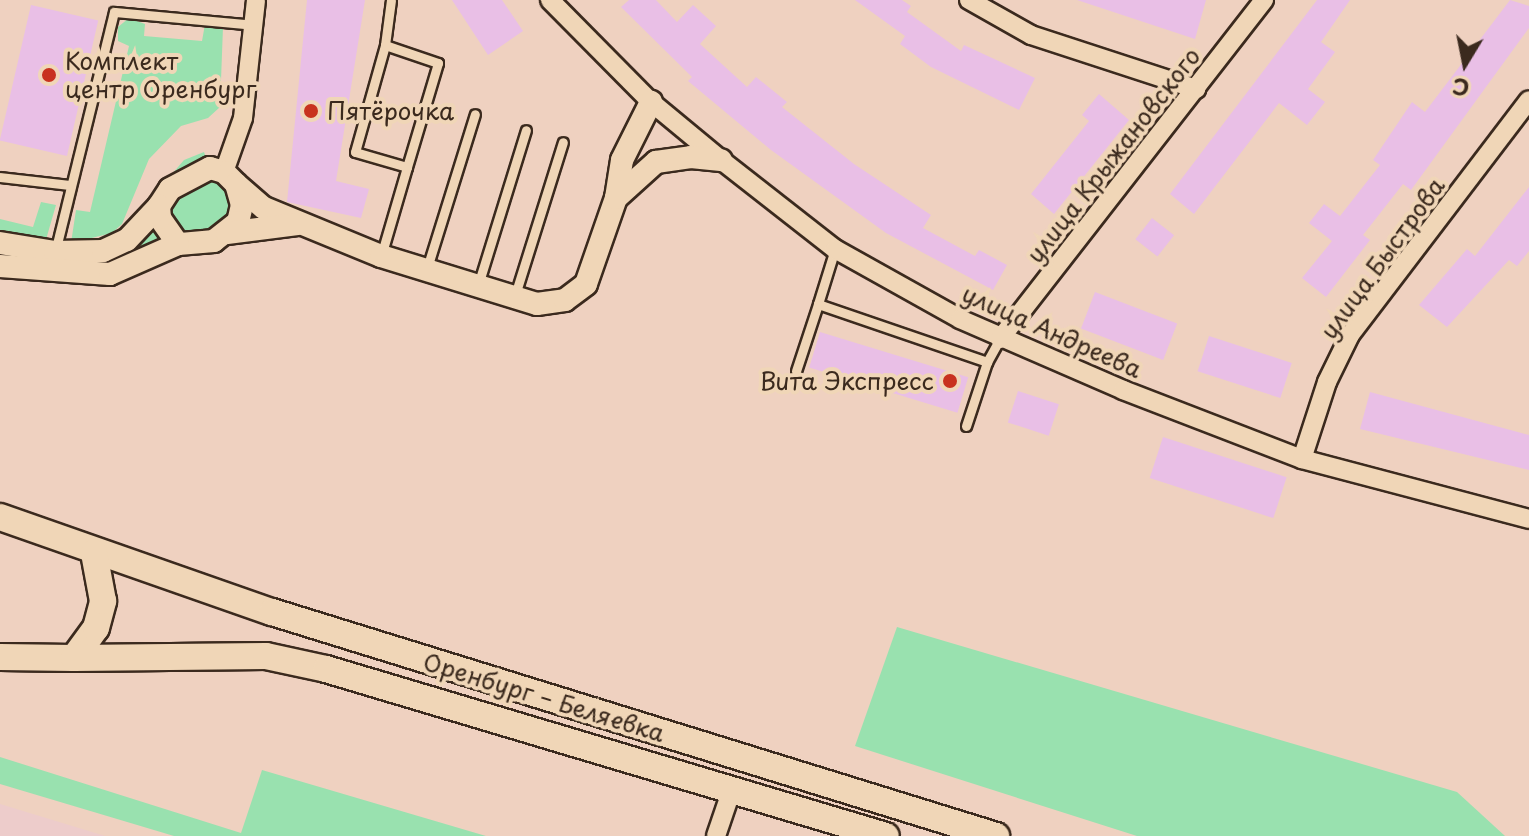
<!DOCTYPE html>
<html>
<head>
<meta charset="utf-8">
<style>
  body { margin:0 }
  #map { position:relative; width:1529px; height:836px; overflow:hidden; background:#efd1c0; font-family:"Playpen Sans",sans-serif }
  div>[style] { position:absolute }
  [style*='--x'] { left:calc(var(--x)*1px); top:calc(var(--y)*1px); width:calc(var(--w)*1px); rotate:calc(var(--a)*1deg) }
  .built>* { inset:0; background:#edcccb }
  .green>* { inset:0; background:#99e1af }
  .building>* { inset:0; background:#e9bfe6; transform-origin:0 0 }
  .roads { filter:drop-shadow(2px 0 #3b2a1e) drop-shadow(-2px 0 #3b2a1e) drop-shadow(0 2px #3b2a1e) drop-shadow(0 -2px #3b2a1e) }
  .service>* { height:9px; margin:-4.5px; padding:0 4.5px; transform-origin:4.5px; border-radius:4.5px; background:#f0d6b7 }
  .minor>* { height:18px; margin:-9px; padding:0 9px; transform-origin:9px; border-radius:9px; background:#f0d6b7 }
  .tertiary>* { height:22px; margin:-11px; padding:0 11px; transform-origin:11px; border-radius:11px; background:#f0d6b7 }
  .secondary>* { height:26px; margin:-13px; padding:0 13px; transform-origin:13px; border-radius:13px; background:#f0d6b7 }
  .dots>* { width:22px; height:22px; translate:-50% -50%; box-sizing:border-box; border:4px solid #f0d6b7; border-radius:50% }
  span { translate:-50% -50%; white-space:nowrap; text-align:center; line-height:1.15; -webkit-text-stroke:8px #f0d6b7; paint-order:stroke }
  .poi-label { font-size:24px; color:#3b2a1e }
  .left { translate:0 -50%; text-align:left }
  .right { translate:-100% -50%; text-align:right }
  .street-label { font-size:24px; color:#3b2a1e }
  .north { position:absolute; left:1425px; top:24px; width:80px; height:80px; -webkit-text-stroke:6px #f0d6b7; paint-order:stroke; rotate:190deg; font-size:22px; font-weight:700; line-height:32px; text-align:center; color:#3b2a1e }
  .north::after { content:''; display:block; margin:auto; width:28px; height:36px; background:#3b2a1e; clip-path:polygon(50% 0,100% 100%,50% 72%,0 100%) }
</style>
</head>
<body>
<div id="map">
  <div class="built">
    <div style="clip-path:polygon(0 804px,105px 836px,0 836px)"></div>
  </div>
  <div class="green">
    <div style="clip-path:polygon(129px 18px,145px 24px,144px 36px,202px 41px,205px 24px,223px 27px,220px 107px,208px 118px,181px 126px,149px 159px,122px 224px,112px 233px,71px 243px,76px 210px,90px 212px,129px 46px,118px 41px,118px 27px)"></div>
    <div style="clip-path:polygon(204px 152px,206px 158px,166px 181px,184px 160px)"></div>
    <div style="clip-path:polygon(206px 179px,220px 179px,231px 191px,231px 213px,213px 231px,181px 231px,170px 217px,170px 206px,175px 194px)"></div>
    <div style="clip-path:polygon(41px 202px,56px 205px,45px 243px,0 240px,0 219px,33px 227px)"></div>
    <div style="clip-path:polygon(156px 219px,168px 238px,96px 263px,0 255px,0 250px,70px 258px)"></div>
    <div style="clip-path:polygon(897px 627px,1457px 792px,1505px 836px,1137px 836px,855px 746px)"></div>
    <div style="clip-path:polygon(0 757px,241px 833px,262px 770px,486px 836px,174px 836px,0 784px)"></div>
  </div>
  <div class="building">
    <div style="clip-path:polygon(307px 0,365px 0,336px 181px,369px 189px,361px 218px,287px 202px)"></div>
    <div style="clip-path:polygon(452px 0,502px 0,523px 31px,488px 55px)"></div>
    <div style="clip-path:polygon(629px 0,656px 0,677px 22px,693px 5px,716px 26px,700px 44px,747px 87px,756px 77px,787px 102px,782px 107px,854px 164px,931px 215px,923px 228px,975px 256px,979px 250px,1007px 265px,993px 290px,886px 233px,771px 150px,688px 81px,692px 77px,621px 7px)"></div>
    <div style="clip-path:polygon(855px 0,902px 0,911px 6px,907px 12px,961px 51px,964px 45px,1035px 78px,1019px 110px,931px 67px,900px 44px,905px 36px)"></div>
    <div style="clip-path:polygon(1077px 0,1206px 0,1195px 39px)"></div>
    <div style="clip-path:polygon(1317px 0,1350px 0,1321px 42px,1335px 52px,1308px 89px,1325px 102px,1307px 125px,1279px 103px,1194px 214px,1170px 194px)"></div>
    <div style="clip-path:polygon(1510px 0,1529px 6px,1529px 28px,1411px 190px,1403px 184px,1363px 235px,1370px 240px,1326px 297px,1302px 278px,1332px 241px,1309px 223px,1324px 204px,1340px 216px,1380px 165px,1373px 160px,1412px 102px,1425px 112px)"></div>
    <div style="left:31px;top:5px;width:69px;height:139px;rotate:13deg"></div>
    <div style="clip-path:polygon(1099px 94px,1129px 120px,1054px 214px,1031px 194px,1089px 121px,1082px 115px)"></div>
    <div style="clip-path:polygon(1529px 187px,1529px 251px,1517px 266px,1509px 260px,1447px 327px,1419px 305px,1467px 249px,1475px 256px)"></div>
    <div style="left:1152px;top:218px;width:28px;height:27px;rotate:38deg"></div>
    <div style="left:1095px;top:292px;width:88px;height:39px;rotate:21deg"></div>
    <div style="left:820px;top:332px;width:155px;height:37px;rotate:17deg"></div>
    <div style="left:1209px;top:336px;width:87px;height:37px;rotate:18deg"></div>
    <div style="left:1018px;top:391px;width:43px;height:33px;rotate:18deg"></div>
    <div style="clip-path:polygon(1370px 392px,1529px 435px,1529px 470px,1360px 429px)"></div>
    <div style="left:1163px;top:437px;width:130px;height:43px;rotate:18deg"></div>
  </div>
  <div class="roads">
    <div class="service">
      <div style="--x:385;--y:45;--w:56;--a:18.8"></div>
      <div style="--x:438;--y:63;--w:109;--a:106.6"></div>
      <div style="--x:0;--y:177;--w:70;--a:6.5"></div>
      <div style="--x:835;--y:249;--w:58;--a:107.2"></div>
      <div style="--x:818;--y:304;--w:179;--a:18.9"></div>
      <div style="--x:987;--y:362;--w:26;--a:-61"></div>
      <div style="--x:55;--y:252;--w:247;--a:-76.2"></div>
      <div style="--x:114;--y:12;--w:140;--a:5.3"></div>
      <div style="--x:381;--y:256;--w:93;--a:-73.7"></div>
      <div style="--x:407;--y:167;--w:54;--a:-163.9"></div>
      <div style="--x:355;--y:152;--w:111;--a:-74.3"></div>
      <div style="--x:385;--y:45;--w:45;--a:-82.4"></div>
      <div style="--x:427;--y:268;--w:161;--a:-72.7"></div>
      <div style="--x:478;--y:285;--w:162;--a:-72.8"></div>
      <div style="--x:515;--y:295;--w:160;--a:-72.6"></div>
      <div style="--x:796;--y:371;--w:71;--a:-71.8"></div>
      <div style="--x:966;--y:426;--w:67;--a:-71.8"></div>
    </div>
    <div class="minor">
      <div style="--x:550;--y:0;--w:144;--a:45.3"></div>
      <div style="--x:651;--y:102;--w:91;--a:39.6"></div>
      <div style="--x:721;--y:160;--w:145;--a:38"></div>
      <div style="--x:835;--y:249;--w:143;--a:29.2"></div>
      <div style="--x:960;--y:319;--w:178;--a:23.5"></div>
      <div style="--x:1123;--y:390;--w:192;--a:21.1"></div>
      <div style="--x:1302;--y:459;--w:235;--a:14.8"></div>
      <div style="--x:969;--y:0;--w:71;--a:29.4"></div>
      <div style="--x:1031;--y:35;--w:174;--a:18.1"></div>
      <div style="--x:224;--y:172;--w:57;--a:-70.6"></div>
      <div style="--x:243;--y:118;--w:118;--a:-83.7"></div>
      <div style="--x:1000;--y:339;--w:430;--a:-52.1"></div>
      <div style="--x:1302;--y:459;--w:81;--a:-72"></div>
      <div style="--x:1327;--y:382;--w:52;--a:-63.9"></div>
      <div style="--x:1350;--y:335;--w:295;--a:-52.7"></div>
      <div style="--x:716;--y:836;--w:50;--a:-71.2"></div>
    </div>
    <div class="tertiary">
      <div style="--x:210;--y:168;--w:15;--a:16"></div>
      <div style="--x:224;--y:172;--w:17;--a:45"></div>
      <div style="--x:236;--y:184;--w:22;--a:74"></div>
      <div style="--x:242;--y:205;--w:17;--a:103"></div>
      <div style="--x:238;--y:222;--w:31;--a:142"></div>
      <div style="--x:214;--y:241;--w:36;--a:175"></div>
      <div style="--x:178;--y:244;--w:32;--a:-125"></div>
      <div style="--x:160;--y:218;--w:12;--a:-95"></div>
      <div style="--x:159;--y:206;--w:20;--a:-57"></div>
      <div style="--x:170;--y:189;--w:45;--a:-27.7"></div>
      <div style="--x:236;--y:184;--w:37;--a:41"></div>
      <div style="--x:264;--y:208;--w:126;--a:22.3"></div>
      <div style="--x:381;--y:256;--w:163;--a:17.1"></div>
      <div style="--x:537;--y:304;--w:28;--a:-8"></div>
      <div style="--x:565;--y:300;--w:26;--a:-37"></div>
      <div style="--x:586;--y:284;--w:91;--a:-70.8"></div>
      <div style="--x:616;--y:198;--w:38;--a:-81"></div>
      <div style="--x:622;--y:160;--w:65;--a:-63.4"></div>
      <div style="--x:616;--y:198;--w:54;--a:-42"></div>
      <div style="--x:656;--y:162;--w:35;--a:-8"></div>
      <div style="--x:691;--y:157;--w:30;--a:6"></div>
      <div style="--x:227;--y:233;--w:71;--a:-7.3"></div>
      <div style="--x:0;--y:243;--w:56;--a:9.3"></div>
      <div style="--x:55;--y:252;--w:48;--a:-1.2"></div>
      <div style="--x:103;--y:251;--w:26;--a:-25"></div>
      <div style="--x:127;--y:240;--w:47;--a:-46.7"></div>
      <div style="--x:0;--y:266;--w:110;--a:4.2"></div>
      <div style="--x:110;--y:274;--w:74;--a:-23.8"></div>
    </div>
    <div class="secondary">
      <div style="--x:0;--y:517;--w:288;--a:19.3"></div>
      <div style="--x:272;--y:612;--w:758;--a:17.19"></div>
      <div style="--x:0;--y:657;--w:74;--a:0.8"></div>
      <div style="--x:74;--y:658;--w:37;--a:-54"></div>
      <div style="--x:96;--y:628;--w:28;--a:-75"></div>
      <div style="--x:103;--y:601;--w:49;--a:-100.6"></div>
      <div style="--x:74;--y:658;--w:192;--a:-0.6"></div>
      <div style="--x:266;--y:656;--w:61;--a:12.2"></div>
      <div style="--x:326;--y:669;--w:584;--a:16.61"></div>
    </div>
  </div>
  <div class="dots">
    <div style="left:49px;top:75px;background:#c8321e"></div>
    <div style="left:311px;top:111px;background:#c8321e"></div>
    <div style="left:950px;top:381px;background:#c8321e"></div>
  </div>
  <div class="poi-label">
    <span class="left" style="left:65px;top:75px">Комплект<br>центр Оренбург</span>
    <span class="left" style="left:327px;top:111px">Пятёрочка</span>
    <span class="right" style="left:934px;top:381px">Вита Экспресс</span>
  </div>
  <div class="street-label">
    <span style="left:1113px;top:155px;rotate:-52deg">улица Крыжановского</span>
    <span style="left:1382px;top:258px;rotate:-54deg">улица Быстрова</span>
    <span style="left:1052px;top:331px;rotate:24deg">улица Андреева</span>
    <span style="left:544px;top:697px;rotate:17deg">Оренбург – Беляевка</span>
  </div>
  <div class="north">С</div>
</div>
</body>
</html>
